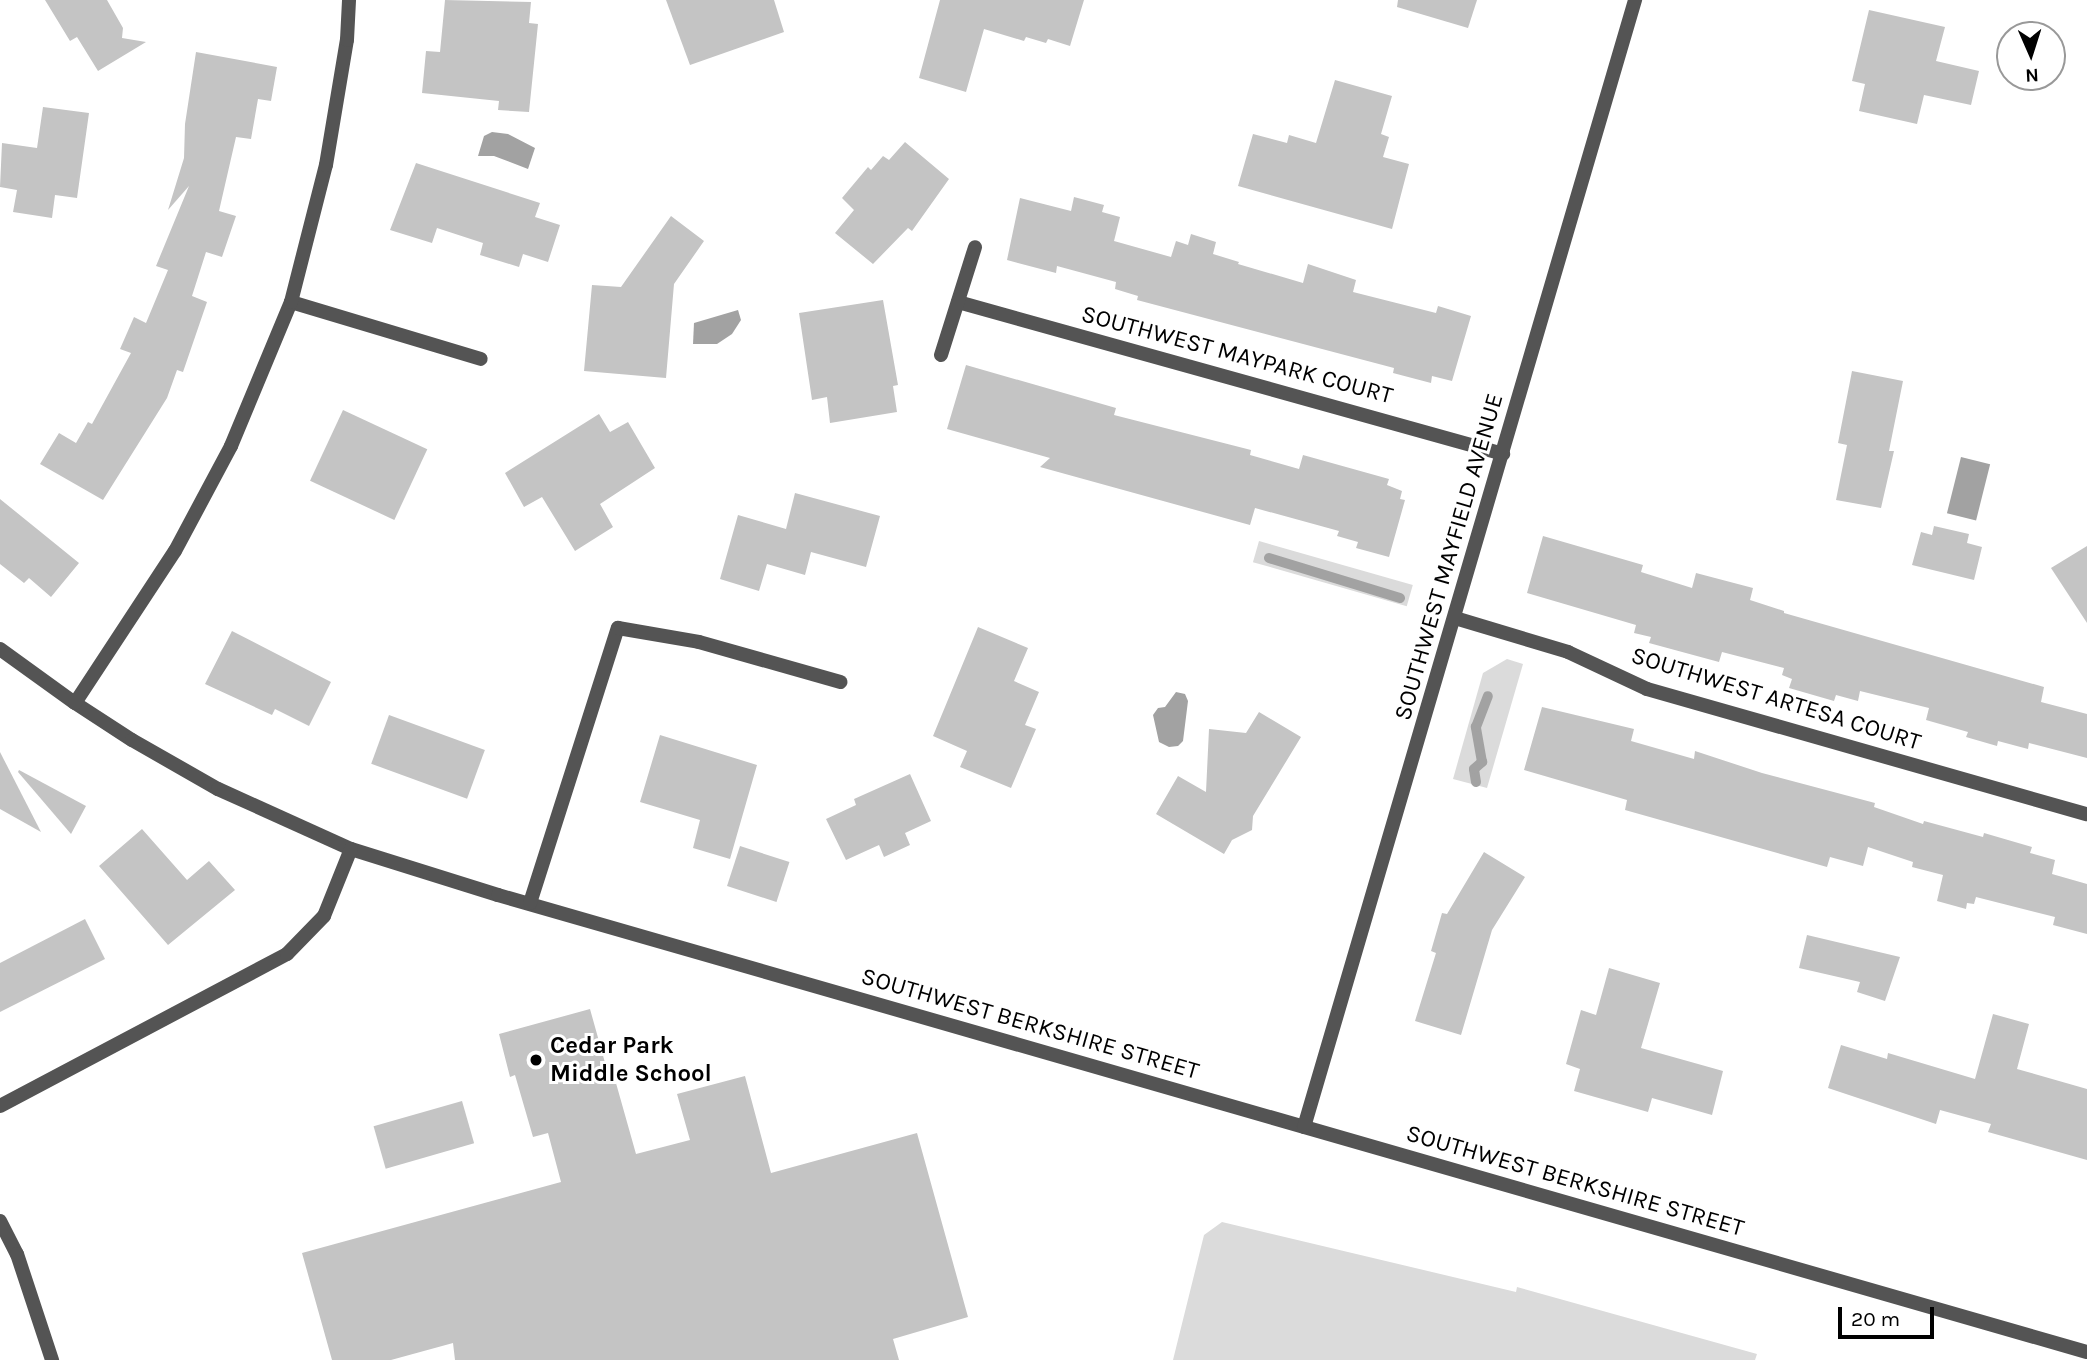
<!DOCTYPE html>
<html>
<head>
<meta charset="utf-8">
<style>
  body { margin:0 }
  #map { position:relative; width:2087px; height:1360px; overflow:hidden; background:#fff; font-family:Karla,sans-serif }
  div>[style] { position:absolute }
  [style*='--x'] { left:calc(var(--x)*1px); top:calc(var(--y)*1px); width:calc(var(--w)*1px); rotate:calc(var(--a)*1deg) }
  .green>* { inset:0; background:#dbdbdb; transform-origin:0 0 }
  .water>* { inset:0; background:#a2a2a2; transform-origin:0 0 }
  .stream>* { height:10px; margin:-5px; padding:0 5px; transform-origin:5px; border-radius:5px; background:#a2a2a2 }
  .building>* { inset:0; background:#c4c4c4; transform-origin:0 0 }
  .minor>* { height:14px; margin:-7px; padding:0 7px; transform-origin:7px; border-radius:7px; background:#545454 }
  .dots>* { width:19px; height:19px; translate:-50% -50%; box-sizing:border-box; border:4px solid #fff; border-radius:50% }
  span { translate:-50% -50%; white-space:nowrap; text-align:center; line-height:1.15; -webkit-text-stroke:6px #fff; paint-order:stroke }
  .street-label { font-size:24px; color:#000 }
  .poi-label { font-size:24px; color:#000; font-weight:700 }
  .left { translate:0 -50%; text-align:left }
  .north { position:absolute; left:1996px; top:21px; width:70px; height:70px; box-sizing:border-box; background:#fff; border:2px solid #999; border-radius:50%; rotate:177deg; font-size:19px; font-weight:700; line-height:28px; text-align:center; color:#000 }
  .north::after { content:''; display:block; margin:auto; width:24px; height:32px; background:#000; clip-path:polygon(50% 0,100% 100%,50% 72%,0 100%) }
  .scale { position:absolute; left:1838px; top:1307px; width:96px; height:32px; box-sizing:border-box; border:4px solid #000; border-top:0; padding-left:9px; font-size:21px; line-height:24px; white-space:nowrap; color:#000; -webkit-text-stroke:5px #fff; paint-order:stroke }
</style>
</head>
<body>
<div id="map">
  <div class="green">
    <div style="left:1259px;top:541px;width:160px;height:22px;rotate:16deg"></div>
    <div style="clip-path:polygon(1507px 659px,1523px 664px,1487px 788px,1453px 779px,1483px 673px)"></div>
    <div style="clip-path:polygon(1222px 1222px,1516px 1292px,1517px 1287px,1757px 1354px,1755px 1360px,1173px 1360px,1204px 1235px)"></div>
  </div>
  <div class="water">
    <div style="clip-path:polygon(492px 132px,508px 134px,535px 148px,528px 169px,494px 156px,478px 156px,484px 136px)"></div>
    <div style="clip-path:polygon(738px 310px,741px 320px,732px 334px,717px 344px,693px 344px,694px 323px)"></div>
    <div style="left:1961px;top:457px;width:30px;height:58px;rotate:14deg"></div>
    <div style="clip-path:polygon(1176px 692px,1185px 694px,1188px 701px,1183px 741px,1178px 746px,1169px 747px,1159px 742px,1153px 715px,1158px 708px,1165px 707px)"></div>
  </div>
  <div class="stream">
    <div style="--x:1269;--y:558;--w:137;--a:17"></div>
    <div style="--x:1476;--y:782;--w:13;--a:-99"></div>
    <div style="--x:1474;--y:769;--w:11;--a:-41"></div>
    <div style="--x:1482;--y:762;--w:36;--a:-100"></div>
    <div style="--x:1476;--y:727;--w:33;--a:-69"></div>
  </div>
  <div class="building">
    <div style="clip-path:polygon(45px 0,107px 0,123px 28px,122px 38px,146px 42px,98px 71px,77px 37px,70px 41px)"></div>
    <div style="clip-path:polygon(445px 0,531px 2px,529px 23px,538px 24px,529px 112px,498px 110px,499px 101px,422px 93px,426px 51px,440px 52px)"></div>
    <div style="clip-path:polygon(666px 0,774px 0,784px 32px,690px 65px)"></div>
    <div style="clip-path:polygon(940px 0,1084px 0,1070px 46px,1048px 39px,1046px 43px,1026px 37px,1024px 41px,984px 29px,966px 92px,919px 78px)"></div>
    <div style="clip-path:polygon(1398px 0,1477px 0,1468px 28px,1397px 7px)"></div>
    <div style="clip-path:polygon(1869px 10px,1945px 27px,1936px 61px,1979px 71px,1971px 105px,1924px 95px,1917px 124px,1859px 111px,1865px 84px,1852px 81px)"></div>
    <div style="clip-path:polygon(196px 52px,277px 67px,271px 101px,258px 99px,251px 139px,236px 137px,219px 211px,236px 216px,222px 257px,206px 252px,192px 296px,207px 302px,183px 372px,177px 370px,167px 398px,103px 500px,40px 464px,59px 433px,76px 443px,88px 422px,92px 424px,131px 353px,120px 349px,134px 317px,146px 323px,168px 270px,156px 266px,189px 186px,168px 210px,184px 158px,185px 124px)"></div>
    <div style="clip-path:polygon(1335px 80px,1392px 96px,1381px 134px,1389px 137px,1383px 157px,1409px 164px,1392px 229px,1238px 186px,1253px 134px,1287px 143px,1289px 135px,1316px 143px)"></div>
    <div style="clip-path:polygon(43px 107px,89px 113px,77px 198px,55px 195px,52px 218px,13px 212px,17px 190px,0 187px,2px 143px,37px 148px)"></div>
    <div style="clip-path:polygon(905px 142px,949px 179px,912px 231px,908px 228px,873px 264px,835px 233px,854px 210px,842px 198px,868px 167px,871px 170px,883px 156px,889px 160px)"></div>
    <div style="clip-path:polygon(416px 163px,540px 203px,535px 217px,560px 225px,548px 262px,523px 254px,519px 267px,480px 255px,483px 243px,437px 228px,432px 243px,390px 230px)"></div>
    <div style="clip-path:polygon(1074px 197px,1104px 205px,1102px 212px,1120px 217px,1114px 241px,1171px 257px,1176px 241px,1188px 245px,1191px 234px,1216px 242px,1213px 254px,1239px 262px,1238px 264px,1303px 283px,1308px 264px,1356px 280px,1353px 292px,1436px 313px,1438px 306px,1471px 316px,1452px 381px,1432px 376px,1431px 383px,1393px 373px,1394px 368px,1137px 300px,1138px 296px,1115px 289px,1116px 282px,1057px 266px,1056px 273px,1007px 260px,1020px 198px,1071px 211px)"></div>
    <div style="clip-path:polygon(671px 216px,704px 241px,674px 284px,666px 378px,584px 371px,592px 285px,621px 287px)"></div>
    <div style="clip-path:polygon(883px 300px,898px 385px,893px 386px,897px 412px,830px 423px,827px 397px,812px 400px,799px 313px)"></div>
    <div style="clip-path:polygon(966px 365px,1116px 408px,1114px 415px,1251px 450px,1250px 455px,1299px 469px,1303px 455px,1389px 479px,1387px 485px,1402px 491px,1400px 499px,1405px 500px,1389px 557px,1356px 548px,1358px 542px,1337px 536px,1339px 531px,1255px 508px,1250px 525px,1040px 467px,1050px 458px,947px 429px)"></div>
    <div style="clip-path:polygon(1852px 371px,1903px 381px,1889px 451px,1894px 451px,1881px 508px,1836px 500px,1847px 445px,1838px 443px)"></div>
    <div style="left:343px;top:410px;width:93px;height:78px;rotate:25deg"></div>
    <div style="clip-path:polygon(599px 414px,610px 432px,628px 422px,655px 468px,600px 504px,613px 527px,575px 551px,542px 497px,524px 507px,505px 473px)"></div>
    <div style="clip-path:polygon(795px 493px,880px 516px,866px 567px,811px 552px,805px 575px,767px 564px,759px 591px,720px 579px,738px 515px,786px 529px)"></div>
    <div style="clip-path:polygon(0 499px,79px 563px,51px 597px,29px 578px,24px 583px,0 564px)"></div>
    <div style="clip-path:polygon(1934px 526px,1969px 534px,1967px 543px,1982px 547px,1974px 580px,1912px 565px,1921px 532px,1932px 535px)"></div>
    <div style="clip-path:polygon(1543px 536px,1643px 565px,1641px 572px,1692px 588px,1696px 573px,1753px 588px,1750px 600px,1784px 611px,1784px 613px,2044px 687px,2041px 702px,2087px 714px,2087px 758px,2029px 743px,2028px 749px,1998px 741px,1997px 746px,1966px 737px,1968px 732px,1926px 720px,1929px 708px,1860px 691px,1858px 701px,1836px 695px,1834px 701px,1789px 688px,1792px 679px,1782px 675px,1784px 668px,1722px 652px,1719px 662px,1649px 643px,1651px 637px,1634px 633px,1636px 625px,1527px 593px)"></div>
    <div style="clip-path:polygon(2087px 546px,2087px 623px,2051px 568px)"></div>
    <div style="clip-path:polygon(978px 627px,1028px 648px,1014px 681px,1039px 692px,1025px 725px,1036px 729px,1011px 788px,960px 767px,967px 751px,933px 736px)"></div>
    <div style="clip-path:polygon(232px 631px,331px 682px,309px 726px,275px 709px,272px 715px,205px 684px)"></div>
    <div style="clip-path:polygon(1542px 707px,1634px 729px,1631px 741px,1694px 759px,1695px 751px,1762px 773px,1875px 803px,1874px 807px,1923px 824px,1924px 821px,1983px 837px,1984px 833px,2032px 847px,2030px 853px,2055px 860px,2052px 874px,2087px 884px,2087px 934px,2053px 925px,2055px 917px,1976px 897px,1974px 904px,1967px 903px,1966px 909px,1937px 901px,1943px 875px,1912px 867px,1913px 862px,1868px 847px,1863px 866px,1830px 857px,1827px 867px,1625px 810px,1627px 800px,1524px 770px)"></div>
    <div style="clip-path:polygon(1259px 712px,1301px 737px,1253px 816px,1252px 830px,1232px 840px,1224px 854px,1156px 814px,1178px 776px,1206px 792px,1209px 729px,1246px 733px)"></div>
    <div style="left:389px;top:715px;width:102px;height:52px;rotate:20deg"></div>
    <div style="clip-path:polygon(660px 735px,757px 765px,730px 859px,693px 848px,700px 820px,640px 802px)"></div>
    <div style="clip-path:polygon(0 752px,41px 832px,0 809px)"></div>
    <div style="clip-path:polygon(19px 770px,86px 806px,71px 834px,18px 772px)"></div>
    <div style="clip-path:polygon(910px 774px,931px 821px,905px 833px,910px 845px,884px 857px,879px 845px,846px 860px,826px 819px,856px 805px,854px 799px)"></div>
    <div style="clip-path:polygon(142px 829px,187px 880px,209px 861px,235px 890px,168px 945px,99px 866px)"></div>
    <div style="left:740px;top:846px;width:52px;height:42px;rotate:18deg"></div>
    <div style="clip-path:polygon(1484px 852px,1525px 877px,1492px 930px,1461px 1035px,1415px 1021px,1436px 953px,1431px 951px,1442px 913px,1447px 914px)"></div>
    <div style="clip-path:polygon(85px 919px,105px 959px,0 1012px,0 963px)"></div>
    <div style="clip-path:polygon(1807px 935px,1900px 957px,1885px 1001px,1857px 992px,1860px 982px,1799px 968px)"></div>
    <div style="clip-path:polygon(1609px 968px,1660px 983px,1641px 1048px,1723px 1071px,1712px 1115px,1652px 1098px,1648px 1112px,1574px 1091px,1580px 1069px,1566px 1064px,1581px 1010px,1596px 1015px)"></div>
    <div style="clip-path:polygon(590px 1009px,609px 1077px,614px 1076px,636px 1154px,690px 1140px,677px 1094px,745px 1076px,771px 1173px,917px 1133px,968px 1317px,893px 1339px,899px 1360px,455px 1360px,453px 1343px,391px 1360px,332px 1360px,302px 1253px,561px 1182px,548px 1133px,533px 1137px,515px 1075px,510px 1077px,499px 1034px)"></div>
    <div style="clip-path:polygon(1993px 1014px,2029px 1024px,2017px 1069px,2087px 1089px,2087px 1160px,1988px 1132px,1991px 1124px,1940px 1110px,1936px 1124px,1828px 1088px,1841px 1045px,1887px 1059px,1888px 1053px,1975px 1079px)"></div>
    <div style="left:462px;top:1101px;width:44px;height:92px;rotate:74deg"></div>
  </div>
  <div class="minor">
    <div style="--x:291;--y:302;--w:198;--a:16.7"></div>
    <div style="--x:958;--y:302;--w:566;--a:15.58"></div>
    <div style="--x:941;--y:355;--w:113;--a:-72.5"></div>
    <div style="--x:1455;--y:618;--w:118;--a:16.7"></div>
    <div style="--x:1568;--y:652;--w:87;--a:25.1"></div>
    <div style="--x:1647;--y:689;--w:457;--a:15.9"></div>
    <div style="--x:0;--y:649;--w:92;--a:35.8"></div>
    <div style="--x:75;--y:703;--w:68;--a:33"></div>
    <div style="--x:132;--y:740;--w:99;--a:29.7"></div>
    <div style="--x:218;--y:789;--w:146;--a:24.3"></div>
    <div style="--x:351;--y:849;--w:154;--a:17.4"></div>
    <div style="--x:498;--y:895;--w:1653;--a:16.05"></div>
    <div style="--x:75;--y:703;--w:182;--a:-56.7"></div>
    <div style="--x:175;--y:551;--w:119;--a:-61.9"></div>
    <div style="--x:231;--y:446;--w:156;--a:-67.4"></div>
    <div style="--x:291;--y:302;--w:141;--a:-75.7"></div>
    <div style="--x:326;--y:165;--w:127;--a:-80.5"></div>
    <div style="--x:347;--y:40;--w:40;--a:-87.1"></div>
    <div style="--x:530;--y:903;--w:289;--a:-72.3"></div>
    <div style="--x:618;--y:628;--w:82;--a:9.8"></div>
    <div style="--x:699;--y:642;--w:147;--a:15.8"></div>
    <div style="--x:0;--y:1106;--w:325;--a:-27.9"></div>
    <div style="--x:287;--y:954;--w:53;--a:-45.8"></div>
    <div style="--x:324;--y:916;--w:72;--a:-68.1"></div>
    <div style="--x:1304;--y:1127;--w:1175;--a:-73.63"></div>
    <div style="--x:0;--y:1221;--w:37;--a:63"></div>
    <div style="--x:17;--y:1254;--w:112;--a:71.7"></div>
  </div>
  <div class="dots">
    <div style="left:536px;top:1060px;background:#000"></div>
  </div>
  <div class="street-label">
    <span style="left:1237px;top:355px;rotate:15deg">SOUTHWEST MAYPARK COURT</span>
    <span style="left:1449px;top:557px;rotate:-74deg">SOUTHWEST MAYFIELD AVENUE</span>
    <span style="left:1776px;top:699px;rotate:17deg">SOUTHWEST ARTESA COURT</span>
    <span style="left:1030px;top:1024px;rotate:16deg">SOUTHWEST BERKSHIRE STREET</span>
    <span style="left:1575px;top:1181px;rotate:16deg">SOUTHWEST BERKSHIRE STREET</span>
  </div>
  <div class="poi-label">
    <span class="left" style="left:550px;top:1060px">Cedar Park<br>Middle School</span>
  </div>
  <div class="north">N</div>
  <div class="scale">20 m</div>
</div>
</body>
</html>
